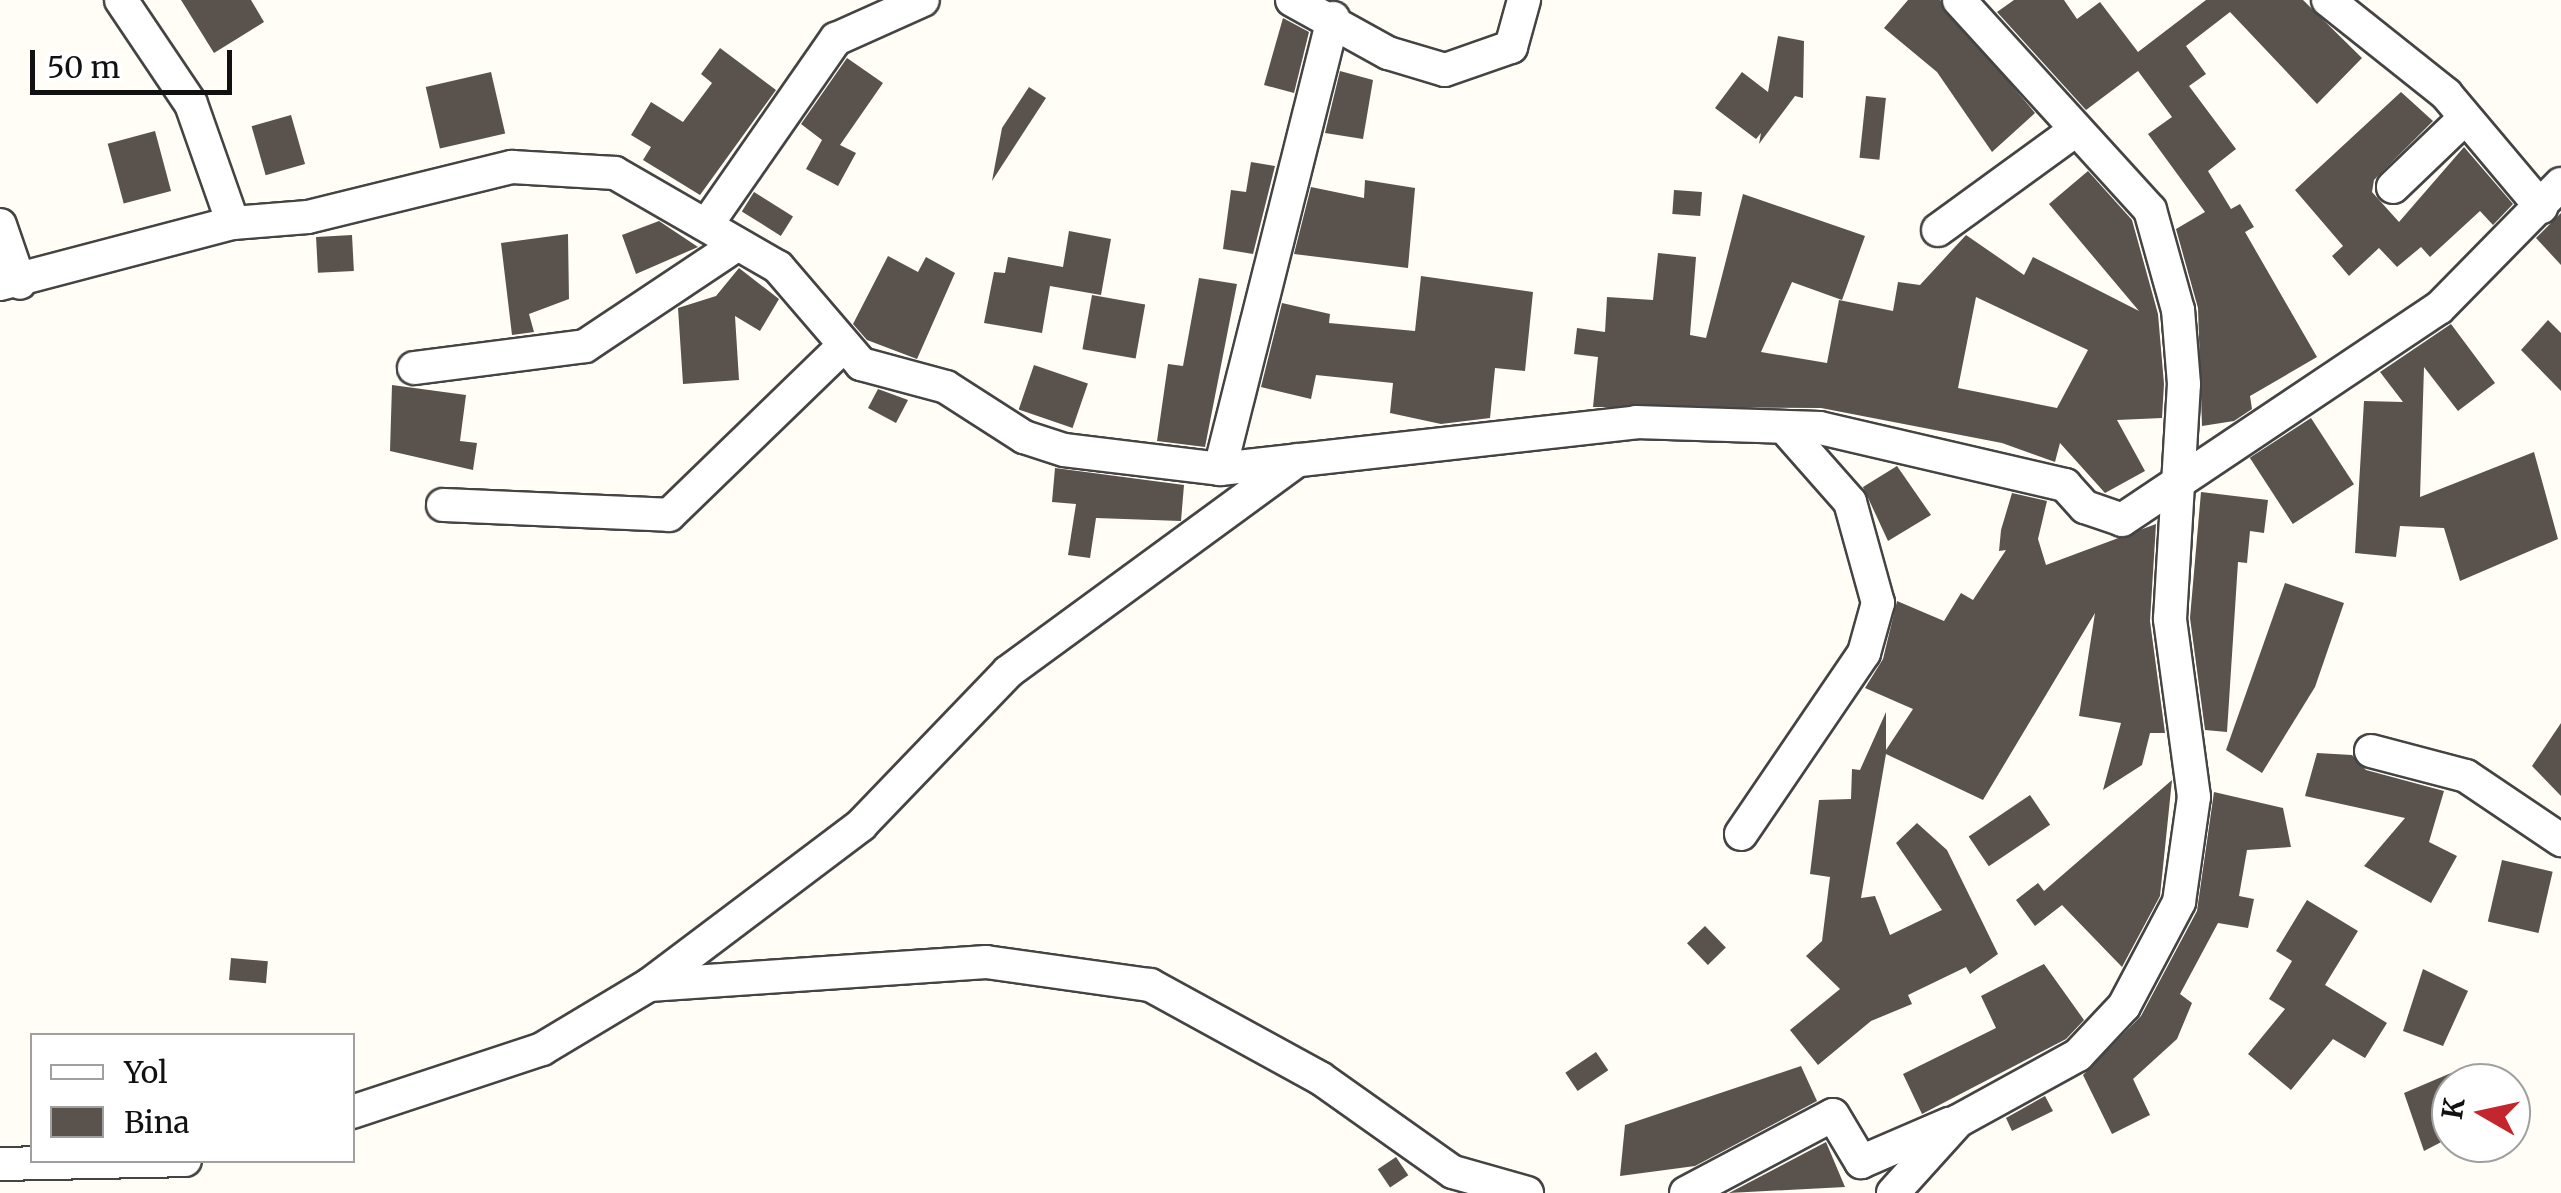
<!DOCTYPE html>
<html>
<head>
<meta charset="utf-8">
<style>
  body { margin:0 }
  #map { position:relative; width:2561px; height:1193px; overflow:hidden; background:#fffdf5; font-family:Merriweather,serif }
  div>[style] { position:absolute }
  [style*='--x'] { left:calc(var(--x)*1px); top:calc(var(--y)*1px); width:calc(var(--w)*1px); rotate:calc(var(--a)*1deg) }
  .building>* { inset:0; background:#5a524d; transform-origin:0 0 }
  .roads { filter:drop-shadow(2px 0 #444) drop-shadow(-2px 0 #444) drop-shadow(0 2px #444) drop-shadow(0 -2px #444) }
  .minor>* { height:32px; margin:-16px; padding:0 16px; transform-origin:16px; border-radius:16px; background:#fff }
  span { translate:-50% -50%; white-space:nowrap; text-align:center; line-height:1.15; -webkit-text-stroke:10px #fff; paint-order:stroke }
  .legend { position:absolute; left:30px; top:1033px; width:325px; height:130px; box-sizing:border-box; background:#fff; border:2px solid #a0a0a0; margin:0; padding:12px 18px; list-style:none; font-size:30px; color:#111 }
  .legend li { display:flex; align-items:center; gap:20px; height:50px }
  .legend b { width:50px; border:2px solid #a0a0a0 }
  .north { position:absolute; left:2431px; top:1063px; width:100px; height:100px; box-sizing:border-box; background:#fff; border:2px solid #a0a0a0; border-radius:50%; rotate:279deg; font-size:28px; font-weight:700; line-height:40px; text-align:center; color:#111 }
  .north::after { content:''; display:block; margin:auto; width:35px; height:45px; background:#c4262e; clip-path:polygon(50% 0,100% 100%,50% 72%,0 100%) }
  .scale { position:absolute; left:30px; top:50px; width:202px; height:45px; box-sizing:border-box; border:5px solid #111; border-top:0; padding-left:12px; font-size:30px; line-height:35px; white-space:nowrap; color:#111; -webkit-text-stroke:8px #fff; paint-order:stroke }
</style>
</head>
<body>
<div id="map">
  <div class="building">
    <div style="clip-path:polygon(181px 0,251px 0,264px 22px,214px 53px)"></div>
    <div style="clip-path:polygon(1908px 0,1940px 0,2035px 113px,1992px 152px,1937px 72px,1884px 28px)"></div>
    <div style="clip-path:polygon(2014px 0,2064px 0,2077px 19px,2100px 2px,2138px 52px,2206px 0,2303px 0,2362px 58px,2317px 104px,2230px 12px,2186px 46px,2206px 74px,2189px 86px,2236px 149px,2208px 171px,2231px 209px,2240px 204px,2254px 227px,2245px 232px,2317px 357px,2250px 396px,2252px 409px,2234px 421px,2202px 426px,2198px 308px,2176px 229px,2205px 212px,2148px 134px,2172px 117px,2138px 71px,2086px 110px,1997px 12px)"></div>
    <div style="clip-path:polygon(1283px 18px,1309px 32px,1294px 93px,1264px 85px)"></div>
    <div style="clip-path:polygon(1778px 36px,1804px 41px,1803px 98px,1795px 96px,1759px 144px,1761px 133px,1756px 139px,1715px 108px,1742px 72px,1768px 92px)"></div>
    <div style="clip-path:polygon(720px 48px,776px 90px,700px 195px,643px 160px,651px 147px,631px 135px,651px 102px,683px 122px,712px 83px,701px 74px)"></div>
    <div style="clip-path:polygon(847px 58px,883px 83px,840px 145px,856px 153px,838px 186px,806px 169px,822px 140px,801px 124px)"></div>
    <div style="clip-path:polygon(1340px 71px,1373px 80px,1363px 139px,1325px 133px)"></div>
    <div style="left:491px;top:72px;width:63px;height:67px;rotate:77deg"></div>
    <div style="clip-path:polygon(1029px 87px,1046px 98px,992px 181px,1002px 128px)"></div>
    <div style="clip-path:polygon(2401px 92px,2433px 121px,2374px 180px,2372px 192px,2399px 222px,2464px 147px,2513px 204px,2493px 225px,2480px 211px,2430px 257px,2421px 247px,2397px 267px,2379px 248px,2349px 276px,2332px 256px,2343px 246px,2295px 190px)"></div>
    <div style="left:1866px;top:96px;width:20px;height:62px;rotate:6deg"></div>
    <div style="left:291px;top:115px;width:51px;height:41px;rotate:74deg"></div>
    <div style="left:155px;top:131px;width:62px;height:49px;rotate:75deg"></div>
    <div style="clip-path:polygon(1251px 162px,1275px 166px,1253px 254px,1223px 249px,1231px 190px,1246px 192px)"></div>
    <div style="clip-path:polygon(evenodd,2088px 171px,2132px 220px,2158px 314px,2164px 384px,2162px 418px,2117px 420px,2145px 471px,2105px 493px,2060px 443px,2055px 462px,2002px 443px,1821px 408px,1593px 407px,1598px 357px,1574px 354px,1577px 328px,1605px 332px,1607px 297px,1653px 300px,1658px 253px,1696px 257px,1690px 335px,1706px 338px,1743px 194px,1865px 236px,1842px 300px,1792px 282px,1761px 352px,1827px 363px,1839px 300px,1893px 311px,1898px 282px,1920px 285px,1966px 235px,2024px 275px,2033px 257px,2139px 311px,2049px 204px,2088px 171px,1976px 297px,2088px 350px,2057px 408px,1958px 388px,1976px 297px)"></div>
    <div style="clip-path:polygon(1365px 180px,1415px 188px,1408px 268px,1294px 254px,1311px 187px,1364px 198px)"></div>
    <div style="left:1674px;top:190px;width:28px;height:24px;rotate:4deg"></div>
    <div style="left:754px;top:192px;width:46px;height:23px;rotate:32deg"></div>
    <div style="clip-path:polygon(2561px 213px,2561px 265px,2536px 238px)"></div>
    <div style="clip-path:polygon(659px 221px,698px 247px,636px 274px,622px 235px)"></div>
    <div style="clip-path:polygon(1069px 231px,1111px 239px,1101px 295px,1050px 286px,1042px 333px,984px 323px,994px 272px,1005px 273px,1008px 257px,1063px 267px)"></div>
    <div style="clip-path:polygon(568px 234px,569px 299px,529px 314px,534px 332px,512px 335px,501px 243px)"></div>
    <div style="left:352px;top:235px;width:36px;height:36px;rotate:87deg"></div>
    <div style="clip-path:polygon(888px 256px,918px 272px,926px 257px,955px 273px,917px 359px,867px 340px,853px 324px)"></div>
    <div style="clip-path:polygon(739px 268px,779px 299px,760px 331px,735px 316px,739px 380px,683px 384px,678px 308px,716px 296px)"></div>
    <div style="clip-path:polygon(1421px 276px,1533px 292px,1525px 371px,1495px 368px,1490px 418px,1441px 424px,1390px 413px,1393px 383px,1316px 375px,1311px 399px,1261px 387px,1282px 303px,1330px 314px,1329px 323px,1415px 331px)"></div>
    <div style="clip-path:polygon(1199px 278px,1237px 284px,1205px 447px,1157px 441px,1168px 364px,1183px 366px)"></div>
    <div style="left:1092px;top:295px;width:54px;height:55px;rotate:10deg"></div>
    <div style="clip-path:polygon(2548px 320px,2561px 333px,2561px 391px,2521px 350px)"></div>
    <div style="clip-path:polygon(2451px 324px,2495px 383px,2458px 411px,2424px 367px,2420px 497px,2534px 452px,2558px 539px,2460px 581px,2444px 528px,2400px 526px,2396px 557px,2355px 553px,2364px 401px,2403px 402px,2380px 372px)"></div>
    <div style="left:1034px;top:365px;width:57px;height:47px;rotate:19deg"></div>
    <div style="clip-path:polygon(392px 385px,466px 395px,460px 441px,477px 443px,473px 470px,390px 451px)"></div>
    <div style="clip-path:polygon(878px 389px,908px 400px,896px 423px,868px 408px)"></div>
    <div style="left:2311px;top:418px;width:79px;height:73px;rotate:57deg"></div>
    <div style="clip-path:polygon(1897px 466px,1931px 515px,1888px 541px,1863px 487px)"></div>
    <div style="clip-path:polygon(1055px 468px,1184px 485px,1181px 521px,1096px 518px,1090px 558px,1068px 555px,1076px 504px,1052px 502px)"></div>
    <div style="clip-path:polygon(2201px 492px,2268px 500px,2264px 533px,2250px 531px,2247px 563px,2238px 562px,2227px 732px,2205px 730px,2190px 618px)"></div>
    <div style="clip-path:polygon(2012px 493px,2047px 501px,2038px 539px,2046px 565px,2156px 524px,2150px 621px,2165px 733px,2150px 733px,2142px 765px,2103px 790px,2121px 723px,2079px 716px,2095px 613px,1983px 800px,1886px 754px,1861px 898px,1875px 896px,1890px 935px,1942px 910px,1896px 843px,1917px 823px,1947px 850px,1998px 954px,1970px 974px,1966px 967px,1908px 995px,1912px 1004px,1871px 1021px,1818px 1065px,1790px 1030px,1840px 989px,1806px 956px,1822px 941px,1830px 877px,1810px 874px,1819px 800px,1851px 799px,1852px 769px,1860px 770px,1886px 712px,1886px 750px,1913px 709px,1865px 688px,1883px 659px,1897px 601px,1944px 621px,1961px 593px,1973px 600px,2006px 550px,1999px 551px,2001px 530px)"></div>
    <div style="clip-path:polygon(2285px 583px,2344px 603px,2315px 687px,2262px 773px,2226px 750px)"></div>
    <div style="clip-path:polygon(2561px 723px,2561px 796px,2532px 766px)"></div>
    <div style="clip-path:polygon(2317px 753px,2352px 755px,2366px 770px,2444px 791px,2429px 842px,2457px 856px,2431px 903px,2364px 866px,2405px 818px,2305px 796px)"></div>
    <div style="clip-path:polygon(2172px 780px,2160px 896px,2122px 967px,2062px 905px,2035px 926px,2016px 900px,2038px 883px,2044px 891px)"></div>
    <div style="clip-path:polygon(2214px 792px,2283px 808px,2291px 847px,2247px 850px,2239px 896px,2254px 899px,2248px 928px,2218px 923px,2180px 994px,2192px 1003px,2177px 1039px,2133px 1079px,2150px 1115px,2112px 1134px,2083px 1075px,2141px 1016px,2197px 911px)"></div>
    <div style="left:2030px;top:795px;width:36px;height:74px;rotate:56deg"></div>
    <div style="left:2502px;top:860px;width:52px;height:63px;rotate:13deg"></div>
    <div style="clip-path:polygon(2307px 900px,2358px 931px,2325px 985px,2387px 1023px,2365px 1058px,2333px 1039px,2291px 1090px,2248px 1054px,2285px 1009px,2269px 999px,2292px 961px,2276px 951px)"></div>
    <div style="left:1705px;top:926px;width:30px;height:25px;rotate:46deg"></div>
    <div style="left:231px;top:958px;width:37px;height:22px;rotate:5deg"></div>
    <div style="clip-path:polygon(2044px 964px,2084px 1020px,2066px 1039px,1922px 1114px,1903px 1074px,1996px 1028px,1981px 996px)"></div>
    <div style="clip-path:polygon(2423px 969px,2468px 991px,2443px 1046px,2403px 1031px)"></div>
    <div style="left:1596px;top:1052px;width:22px;height:37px;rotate:56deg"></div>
    <div style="clip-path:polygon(1801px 1066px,1817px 1101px,1695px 1166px,1620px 1176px,1625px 1125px)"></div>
    <div style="clip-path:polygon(2451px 1073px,2451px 1137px,2424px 1151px,2404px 1093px)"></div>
    <div style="clip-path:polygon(2045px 1096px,2053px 1111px,2012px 1131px,2006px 1118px)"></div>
    <div style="clip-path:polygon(1826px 1142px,1845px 1187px,1729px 1193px)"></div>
    <div style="left:1396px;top:1157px;width:22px;height:22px;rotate:56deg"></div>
  </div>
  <div class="roads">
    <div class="minor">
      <div style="--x:121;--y:0;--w:125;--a:56.1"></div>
      <div style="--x:191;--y:104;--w:126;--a:70.6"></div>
      <div style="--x:1292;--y:0;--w:110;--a:28.9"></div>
      <div style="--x:1388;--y:53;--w:59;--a:16.6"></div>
      <div style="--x:1445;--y:70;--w:70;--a:-19.2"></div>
      <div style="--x:1511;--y:47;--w:49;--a:-74.5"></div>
      <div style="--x:2328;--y:0;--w:151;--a:38.5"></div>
      <div style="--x:2446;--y:94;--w:148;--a:49.9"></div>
      <div style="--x:2393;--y:187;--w:98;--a:-43.8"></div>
      <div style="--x:710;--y:220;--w:221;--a:-55.2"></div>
      <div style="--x:836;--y:39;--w:95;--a:-24.1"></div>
      <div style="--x:0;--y:225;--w:61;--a:71"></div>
      <div style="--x:1938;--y:230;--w:167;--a:-36"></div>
      <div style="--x:0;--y:284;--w:241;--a:-14.7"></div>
      <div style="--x:233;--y:223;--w:75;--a:-4.6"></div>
      <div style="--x:308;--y:217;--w:210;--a:-13.8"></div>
      <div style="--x:512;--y:167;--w:103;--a:3.3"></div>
      <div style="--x:615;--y:173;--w:188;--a:30"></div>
      <div style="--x:778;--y:267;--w:128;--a:49.4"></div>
      <div style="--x:861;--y:364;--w:88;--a:15.1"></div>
      <div style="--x:946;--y:387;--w:93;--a:32.7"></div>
      <div style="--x:1024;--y:437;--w:42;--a:18"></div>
      <div style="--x:1064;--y:450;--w:157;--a:6.9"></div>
      <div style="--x:1220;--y:469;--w:419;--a:-6.4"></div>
      <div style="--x:1636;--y:422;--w:184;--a:1.9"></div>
      <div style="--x:1820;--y:428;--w:252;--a:13.1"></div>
      <div style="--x:2065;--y:485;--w:30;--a:48"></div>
      <div style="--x:2085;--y:507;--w:39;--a:19"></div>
      <div style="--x:2122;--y:520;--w:381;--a:-33.8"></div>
      <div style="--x:2439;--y:308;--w:174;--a:-45.5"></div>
      <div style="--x:414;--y:368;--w:172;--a:-7.3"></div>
      <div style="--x:585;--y:346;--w:180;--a:-33.7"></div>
      <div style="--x:1220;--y:469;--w:465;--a:-75.9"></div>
      <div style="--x:443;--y:505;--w:226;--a:2.5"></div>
      <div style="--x:669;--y:515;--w:238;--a:-44.1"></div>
      <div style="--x:2371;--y:751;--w:98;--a:14.7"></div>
      <div style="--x:2466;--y:776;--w:115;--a:34"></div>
      <div style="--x:1741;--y:834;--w:219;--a:-55.8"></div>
      <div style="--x:1864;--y:653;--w:52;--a:-74.4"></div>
      <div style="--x:1878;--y:603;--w:105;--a:-105.5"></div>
      <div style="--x:1850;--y:502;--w:91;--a:-131.4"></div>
      <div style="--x:649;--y:985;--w:338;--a:-3.9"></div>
      <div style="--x:986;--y:962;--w:166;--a:8"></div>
      <div style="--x:1150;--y:985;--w:194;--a:28.7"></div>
      <div style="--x:1320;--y:1078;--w:163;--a:35.3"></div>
      <div style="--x:1453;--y:1172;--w:77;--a:15.8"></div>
      <div style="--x:352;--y:1112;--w:200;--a:-18.3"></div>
      <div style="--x:542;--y:1049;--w:125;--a:-30.9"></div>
      <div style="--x:649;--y:985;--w:266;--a:-37"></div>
      <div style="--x:861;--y:825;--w:212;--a:-46.1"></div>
      <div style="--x:1008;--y:672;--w:359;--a:-36.2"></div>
      <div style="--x:0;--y:1164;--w:185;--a:-1.2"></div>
      <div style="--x:1686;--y:1193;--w:166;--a:-28"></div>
      <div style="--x:1833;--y:1115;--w:55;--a:59.2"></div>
      <div style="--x:1861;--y:1162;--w:96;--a:-23.4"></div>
      <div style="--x:1893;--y:1193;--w:97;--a:-47.9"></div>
      <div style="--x:1958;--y:1121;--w:137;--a:-28.8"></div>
      <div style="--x:2078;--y:1055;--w:67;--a:-46.8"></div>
      <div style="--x:2124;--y:1006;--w:118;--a:-62.1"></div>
      <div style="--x:2179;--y:902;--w:106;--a:-81.9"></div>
      <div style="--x:2194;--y:797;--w:180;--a:-97.7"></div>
      <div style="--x:2170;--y:619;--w:235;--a:-86.6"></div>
      <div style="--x:2184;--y:384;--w:74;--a:-94.6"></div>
      <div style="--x:2178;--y:310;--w:104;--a:-105.6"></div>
      <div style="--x:2150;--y:210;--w:284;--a:-132.3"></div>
    </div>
  </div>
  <ul class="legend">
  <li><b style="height:12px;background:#fff"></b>Yol</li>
  <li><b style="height:28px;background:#5a524d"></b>Bina</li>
  </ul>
  <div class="north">K</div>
  <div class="scale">50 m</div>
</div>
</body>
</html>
